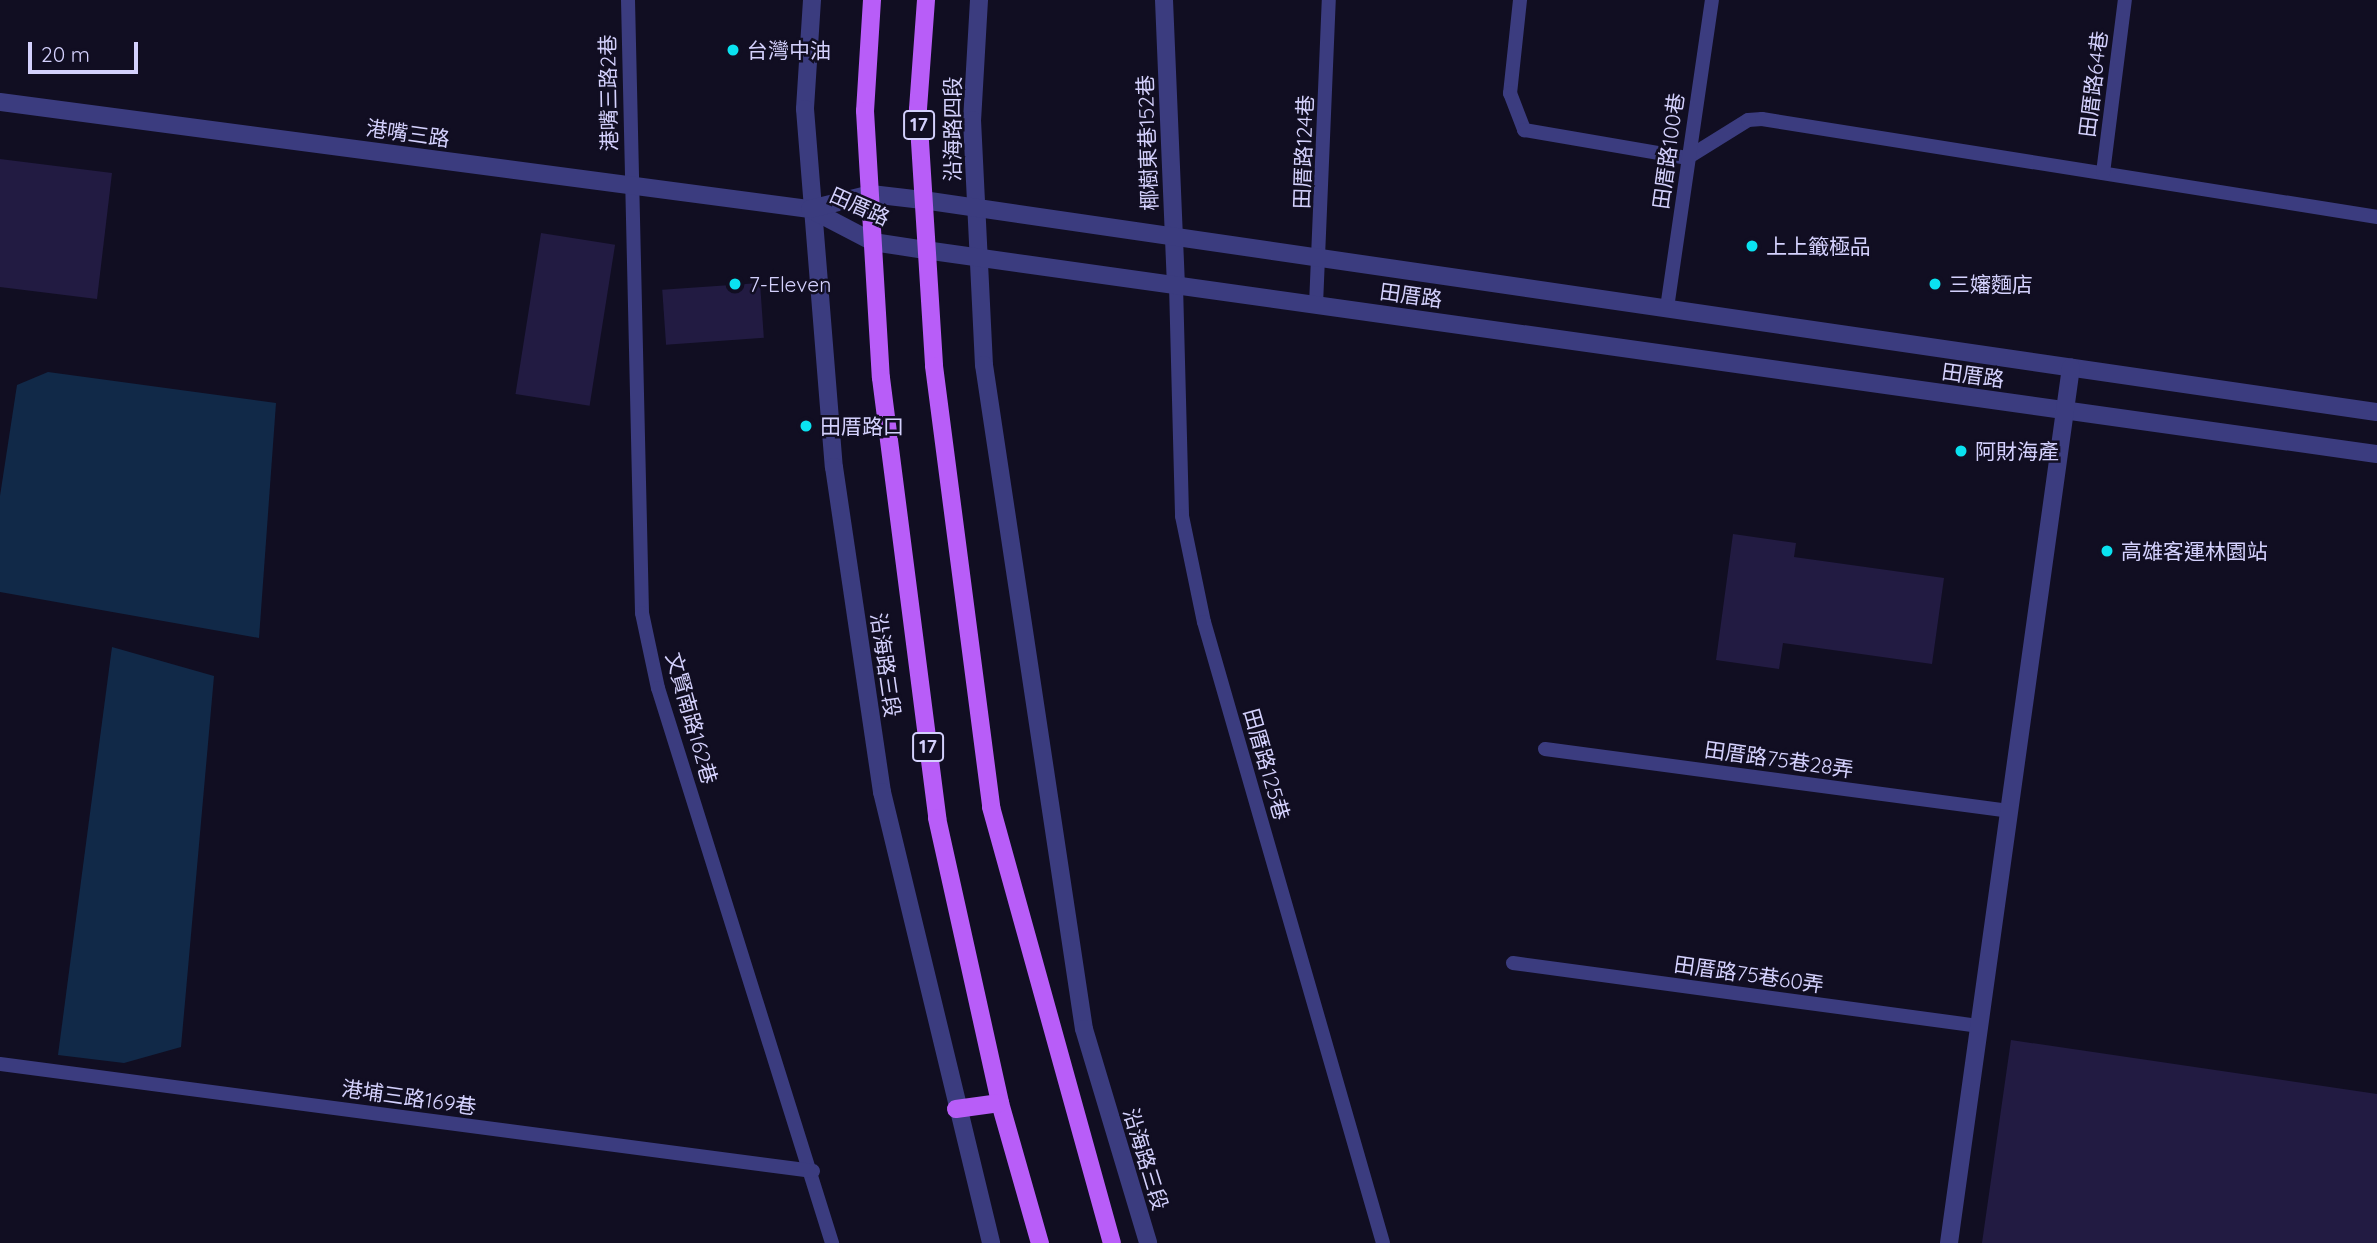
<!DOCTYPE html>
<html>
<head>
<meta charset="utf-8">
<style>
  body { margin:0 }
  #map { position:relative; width:2377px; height:1243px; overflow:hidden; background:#110e22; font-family:Quicksand,"Noto Sans TC",sans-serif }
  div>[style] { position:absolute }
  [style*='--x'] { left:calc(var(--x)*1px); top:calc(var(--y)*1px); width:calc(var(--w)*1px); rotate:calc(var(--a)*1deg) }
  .water>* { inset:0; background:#112948 }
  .building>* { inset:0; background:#221b42; transform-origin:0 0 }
  .lane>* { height:14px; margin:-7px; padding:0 7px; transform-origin:7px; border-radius:7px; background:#3b3c7f }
  .street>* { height:18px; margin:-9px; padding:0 9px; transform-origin:9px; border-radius:9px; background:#3b3c7f }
  .primary>* { height:18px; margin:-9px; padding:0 9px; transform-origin:9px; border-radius:9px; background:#b85df8 }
  .dots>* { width:19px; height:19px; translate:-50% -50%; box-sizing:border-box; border:4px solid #110e22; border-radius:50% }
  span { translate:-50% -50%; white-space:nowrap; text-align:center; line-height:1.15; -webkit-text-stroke:5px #110e22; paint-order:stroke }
  .shield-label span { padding:2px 5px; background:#110e22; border:2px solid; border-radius:5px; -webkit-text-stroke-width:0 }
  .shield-label { font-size:19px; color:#d4d1fd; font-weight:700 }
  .poi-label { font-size:21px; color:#d4d1fd }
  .left { translate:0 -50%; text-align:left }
  .street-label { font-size:21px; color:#d4d1fd }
  .scale { position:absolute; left:28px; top:42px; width:110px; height:32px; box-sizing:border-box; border:4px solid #d4d1fd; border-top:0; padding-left:9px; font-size:21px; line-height:24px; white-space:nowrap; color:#d4d1fd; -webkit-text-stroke:5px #110e22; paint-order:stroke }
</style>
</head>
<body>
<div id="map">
  <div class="water">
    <div style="clip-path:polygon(48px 372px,276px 403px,259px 638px,0 592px,0 496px,17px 385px)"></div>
    <div style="clip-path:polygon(112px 647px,214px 676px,181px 1047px,124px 1063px,58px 1055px)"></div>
  </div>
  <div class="building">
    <div style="clip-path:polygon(0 159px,112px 173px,97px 299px,0 287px)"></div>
    <div style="left:541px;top:233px;width:75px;height:163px;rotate:9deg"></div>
    <div style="left:760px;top:283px;width:55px;height:98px;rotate:86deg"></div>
    <div style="clip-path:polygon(1733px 534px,1796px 543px,1794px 557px,1944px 578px,1932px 664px,1783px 643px,1779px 669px,1716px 660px)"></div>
    <div style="clip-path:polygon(2011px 1040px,2377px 1094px,2377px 1243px,1982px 1243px)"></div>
  </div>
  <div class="lane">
    <div style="--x:628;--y:0;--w:613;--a:88.69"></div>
    <div style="--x:642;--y:613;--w:77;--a:78"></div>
    <div style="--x:658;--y:688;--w:582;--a:72.59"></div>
    <div style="--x:1520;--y:0;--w:94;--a:96.1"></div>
    <div style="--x:1510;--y:93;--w:40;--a:69"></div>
    <div style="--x:1524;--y:130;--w:165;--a:9.7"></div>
    <div style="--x:1687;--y:158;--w:72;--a:-31.9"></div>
    <div style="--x:1748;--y:120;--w:14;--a:-4"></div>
    <div style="--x:1762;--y:119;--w:623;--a:9.05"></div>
    <div style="--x:2103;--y:173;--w:174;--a:-82.8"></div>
    <div style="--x:1176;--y:285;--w:231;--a:88.5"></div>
    <div style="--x:1182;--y:516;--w:108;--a:78.3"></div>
    <div style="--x:1204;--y:622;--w:646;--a:73.92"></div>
    <div style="--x:1316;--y:305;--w:305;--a:-87.6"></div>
    <div style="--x:1667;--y:308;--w:311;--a:-81.7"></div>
    <div style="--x:1545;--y:749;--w:466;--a:7.6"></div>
    <div style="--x:1513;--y:963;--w:469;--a:7.7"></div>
    <div style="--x:0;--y:1064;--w:820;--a:7.5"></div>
  </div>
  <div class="street">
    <div style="--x:812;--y:0;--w:109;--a:93.7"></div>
    <div style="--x:805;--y:109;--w:359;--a:85.4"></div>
    <div style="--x:834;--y:467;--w:329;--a:81.6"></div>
    <div style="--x:882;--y:792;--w:464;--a:76.4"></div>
    <div style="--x:979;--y:0;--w:120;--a:93.3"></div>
    <div style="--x:972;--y:120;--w:245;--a:87.2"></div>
    <div style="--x:984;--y:365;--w:671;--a:81.44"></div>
    <div style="--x:1084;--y:1029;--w:223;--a:73.3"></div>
    <div style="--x:1164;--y:0;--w:285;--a:87.6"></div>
    <div style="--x:0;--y:102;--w:817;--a:7.53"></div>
    <div style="--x:810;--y:209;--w:71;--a:27.6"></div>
    <div style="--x:873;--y:242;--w:53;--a:8.7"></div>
    <div style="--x:925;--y:250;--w:1466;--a:8"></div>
    <div style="--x:810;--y:209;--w:63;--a:-13.8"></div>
    <div style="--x:871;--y:194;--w:52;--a:6.6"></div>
    <div style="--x:923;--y:200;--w:1469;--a:8.3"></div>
    <div style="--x:1949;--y:1243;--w:884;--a:-82.07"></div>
  </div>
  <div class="primary">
    <div style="--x:872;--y:0;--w:111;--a:93.6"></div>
    <div style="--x:865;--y:111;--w:267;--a:86.6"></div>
    <div style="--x:881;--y:378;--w:444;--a:82.7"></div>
    <div style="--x:937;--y:818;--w:292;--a:77.5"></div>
    <div style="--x:1000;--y:1103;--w:146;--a:74.1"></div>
    <div style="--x:926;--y:0;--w:110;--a:94.2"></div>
    <div style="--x:918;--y:110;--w:256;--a:86.4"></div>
    <div style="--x:934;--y:366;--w:445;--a:82.6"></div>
    <div style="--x:991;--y:807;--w:452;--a:74.5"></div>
    <div style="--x:956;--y:1109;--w:44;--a:-7.8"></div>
  </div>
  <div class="dots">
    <div style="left:733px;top:50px;background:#0ae2f0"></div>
    <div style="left:1752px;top:246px;background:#0ae2f0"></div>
    <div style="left:735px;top:284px;background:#0ae2f0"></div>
    <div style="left:1935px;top:284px;background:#0ae2f0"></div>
    <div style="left:806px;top:426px;background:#0ae2f0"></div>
    <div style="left:1961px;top:451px;background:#0ae2f0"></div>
    <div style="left:2107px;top:551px;background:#0ae2f0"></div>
  </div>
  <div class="shield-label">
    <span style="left:919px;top:125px">17</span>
    <span style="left:928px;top:747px">17</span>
  </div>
  <div class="poi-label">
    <span class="left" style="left:747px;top:50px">台灣中油</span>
    <span class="left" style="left:1766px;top:246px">上上籤極品</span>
    <span class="left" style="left:749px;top:284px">7-Eleven</span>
    <span class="left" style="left:1949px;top:284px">三嬸麵店</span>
    <span class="left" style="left:820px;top:426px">田厝路口</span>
    <span class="left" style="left:1975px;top:451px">阿財海產</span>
    <span class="left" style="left:2121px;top:551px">高雄客運林園站</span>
  </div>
  <div class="street-label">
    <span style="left:2093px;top:84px;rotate:-83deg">田厝路64巷</span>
    <span style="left:608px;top:93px;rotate:-91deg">港嘴三路2巷</span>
    <span style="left:952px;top:129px;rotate:-90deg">沿海路四段</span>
    <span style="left:408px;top:133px;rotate:8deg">港嘴三路</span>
    <span style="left:1147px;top:143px;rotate:-92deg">椰樹東巷152巷</span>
    <span style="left:1668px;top:151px;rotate:-82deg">田厝路100巷</span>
    <span style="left:1303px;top:152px;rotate:-88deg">田厝路124巷</span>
    <span style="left:860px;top:206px;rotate:24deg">田厝路</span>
    <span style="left:1411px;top:295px;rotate:8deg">田厝路</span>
    <span style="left:1973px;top:375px;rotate:8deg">田厝路</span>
    <span style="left:886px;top:665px;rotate:82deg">沿海路三段</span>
    <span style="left:692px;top:718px;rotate:74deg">文賢南路162巷</span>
    <span style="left:1779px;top:759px;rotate:8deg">田厝路75巷28弄</span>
    <span style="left:1267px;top:764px;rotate:74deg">田厝路125巷</span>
    <span style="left:1749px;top:974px;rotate:8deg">田厝路75巷60弄</span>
    <span style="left:409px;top:1097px;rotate:8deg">港埔三路169巷</span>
    <span style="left:1146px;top:1159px;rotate:73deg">沿海路三段</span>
  </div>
  <div class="scale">20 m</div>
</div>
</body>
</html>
